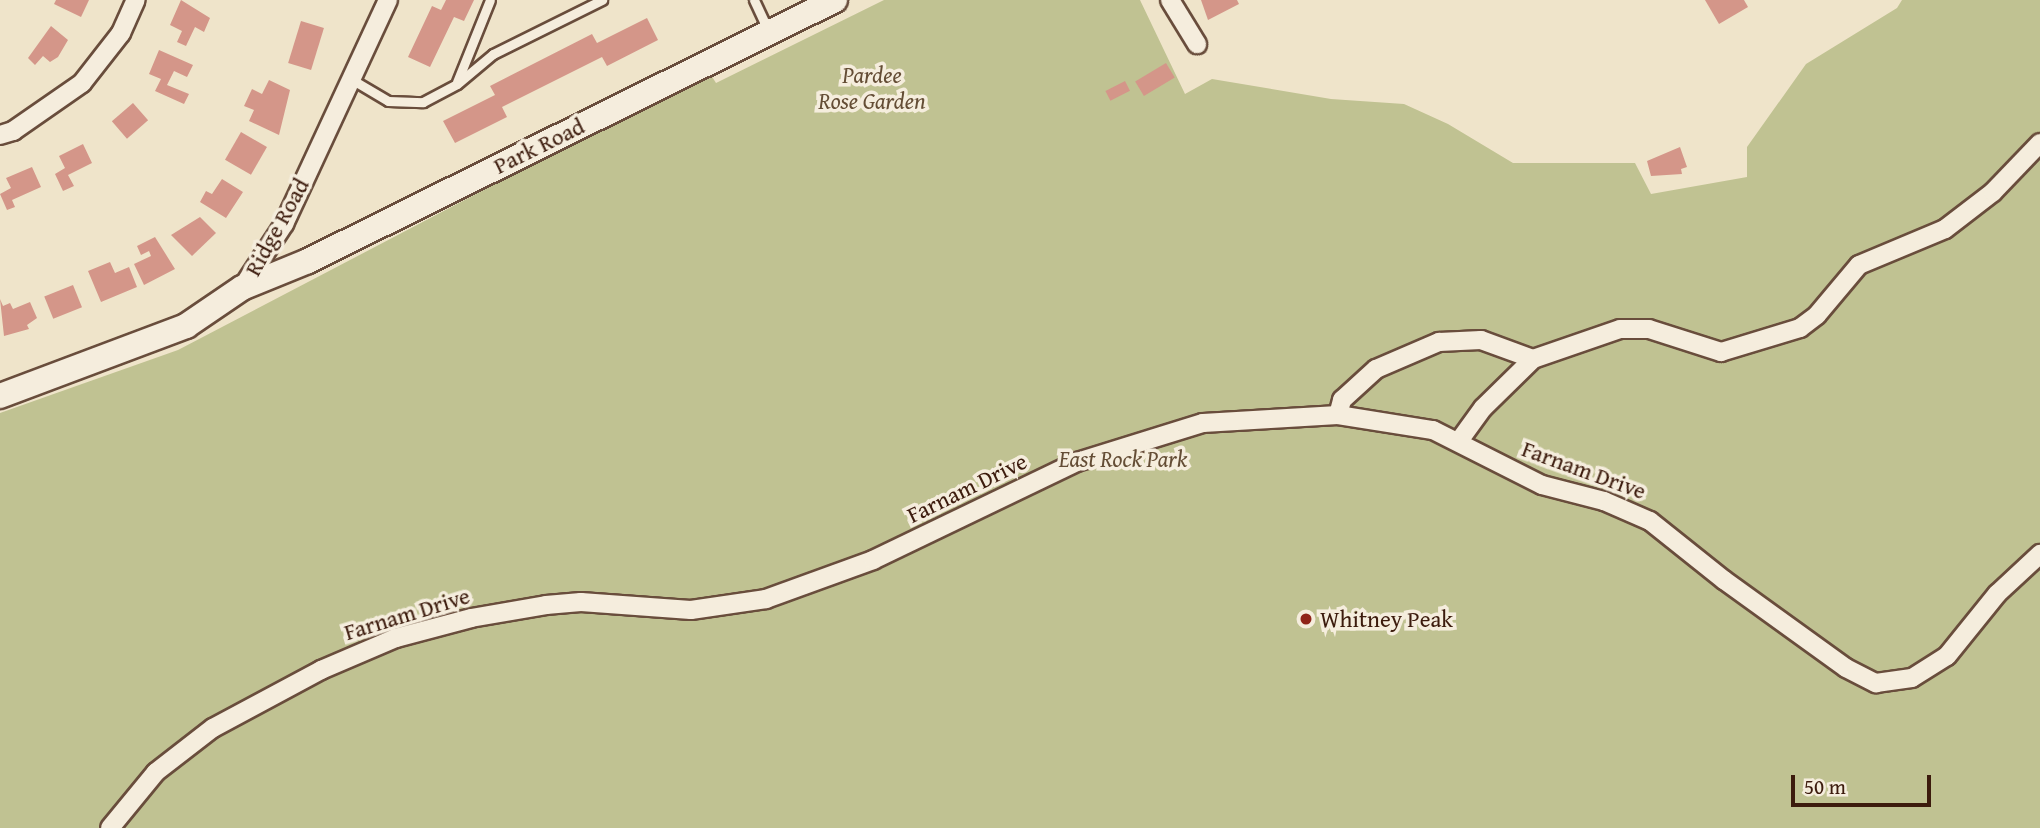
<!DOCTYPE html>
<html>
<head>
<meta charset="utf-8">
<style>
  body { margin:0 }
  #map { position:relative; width:2040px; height:828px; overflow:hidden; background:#efe4ca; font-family:"Gentium Book Plus",serif }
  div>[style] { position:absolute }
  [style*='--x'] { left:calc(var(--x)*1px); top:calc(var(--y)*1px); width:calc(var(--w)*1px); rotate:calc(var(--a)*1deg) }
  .green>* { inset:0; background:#c0c292 }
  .building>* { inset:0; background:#d49689; transform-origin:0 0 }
  .roads { filter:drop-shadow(2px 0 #694d3c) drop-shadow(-2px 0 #694d3c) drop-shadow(0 2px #694d3c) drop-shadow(0 -2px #694d3c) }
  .lane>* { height:9px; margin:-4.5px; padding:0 4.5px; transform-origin:4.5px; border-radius:4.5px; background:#f5eddd }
  .street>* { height:18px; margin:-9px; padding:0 9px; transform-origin:9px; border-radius:9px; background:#f5eddd }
  .secondary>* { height:24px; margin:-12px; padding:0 12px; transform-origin:12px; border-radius:12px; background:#f5eddd }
  .dots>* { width:19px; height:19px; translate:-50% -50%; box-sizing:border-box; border:4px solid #f5eddd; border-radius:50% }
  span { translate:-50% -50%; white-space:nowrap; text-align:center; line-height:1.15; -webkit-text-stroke:7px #f5eddd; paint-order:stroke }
  .park-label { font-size:23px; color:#644d35; font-style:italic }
  .street-label { font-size:23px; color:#3c1b0d }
  .poi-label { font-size:23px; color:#3c1b0d }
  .left { translate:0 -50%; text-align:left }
  .scale { position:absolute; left:1791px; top:775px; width:140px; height:32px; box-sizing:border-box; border:4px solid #3c1b0d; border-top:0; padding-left:9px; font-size:21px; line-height:24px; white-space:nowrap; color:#3c1b0d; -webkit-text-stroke:5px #f5eddd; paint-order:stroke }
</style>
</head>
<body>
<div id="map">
  <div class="green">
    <div style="clip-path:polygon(884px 0,1140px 0,1185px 94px,1212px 79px,1331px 99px,1404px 104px,1448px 124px,1513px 163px,1635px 163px,1651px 194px,1747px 177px,1747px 147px,1806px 64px,1897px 8px,1902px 0,2040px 0,2040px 828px,0 828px,0 413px,178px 350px,610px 124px,711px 75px,716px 83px)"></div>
  </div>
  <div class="building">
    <div style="clip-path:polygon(56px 0,89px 0,81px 17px,54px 4px)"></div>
    <div style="clip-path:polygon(181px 0,210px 18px,204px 32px,195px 27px,186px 46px,177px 42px,182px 31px,170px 25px)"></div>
    <div style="clip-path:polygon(446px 0,474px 0,464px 21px,454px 17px,430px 67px,408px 57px,432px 6px,441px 10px)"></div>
    <div style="clip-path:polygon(1201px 0,1237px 0,1239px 4px,1208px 20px)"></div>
    <div style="clip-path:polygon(1705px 0,1744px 0,1748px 7px,1719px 24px)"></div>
    <div style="clip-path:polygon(647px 18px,658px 40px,607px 66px,602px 57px,502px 107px,507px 117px,455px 143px,443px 121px,495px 95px,490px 86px,592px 34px,597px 43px)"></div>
    <div style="left:301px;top:21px;width:24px;height:44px;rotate:17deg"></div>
    <div style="clip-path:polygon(51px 26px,68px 40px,58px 57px,50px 62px,43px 56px,35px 65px,28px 58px)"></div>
    <div style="clip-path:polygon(159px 50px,193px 65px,187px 77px,174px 71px,167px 85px,189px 94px,184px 104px,155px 91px,161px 79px,149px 74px)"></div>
    <div style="left:1166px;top:63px;width:17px;height:36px;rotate:59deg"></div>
    <div style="clip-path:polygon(269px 80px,290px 90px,279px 135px,249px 121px,254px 110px,244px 106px,252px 89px,262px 94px)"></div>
    <div style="left:1125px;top:81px;width:11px;height:22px;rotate:63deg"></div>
    <div style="left:133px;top:103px;width:23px;height:28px;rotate:49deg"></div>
    <div style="left:241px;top:132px;width:30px;height:32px;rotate:30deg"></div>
    <div style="clip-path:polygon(83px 144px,92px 163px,68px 175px,74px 186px,63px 191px,55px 174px,65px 168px,59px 156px)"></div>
    <div style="clip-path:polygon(1680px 147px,1687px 167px,1681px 169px,1682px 174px,1651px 176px,1647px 161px)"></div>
    <div style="clip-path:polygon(32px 167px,41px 187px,12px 200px,15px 207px,7px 210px,0 194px,11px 188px,6px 178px)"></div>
    <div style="clip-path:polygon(222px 179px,243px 192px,226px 218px,200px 202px,206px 191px,212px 194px)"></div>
    <div style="clip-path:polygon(200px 217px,216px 233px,192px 256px,171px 235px)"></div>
    <div style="clip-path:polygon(155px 237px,175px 269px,144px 285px,134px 264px,151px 256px,149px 251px,141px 255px,137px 246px)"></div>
    <div style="clip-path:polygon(110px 262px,115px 273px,129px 267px,137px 287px,101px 302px,88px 271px)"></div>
    <div style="left:73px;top:285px;width:24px;height:31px;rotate:68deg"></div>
    <div style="clip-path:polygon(0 299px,3px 306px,10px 303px,13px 309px,30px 302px,37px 318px,27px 325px,29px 329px,4px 336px)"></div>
  </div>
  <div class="roads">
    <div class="lane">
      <div style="--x:754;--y:0;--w:33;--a:65"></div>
      <div style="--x:351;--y:79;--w:43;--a:30.7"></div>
      <div style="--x:388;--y:101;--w:35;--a:2"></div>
      <div style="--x:423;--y:102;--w:38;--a:-28"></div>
      <div style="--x:457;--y:84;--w:47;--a:-39.8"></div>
      <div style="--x:493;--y:54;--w:122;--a:-26.4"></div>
      <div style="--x:457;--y:82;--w:88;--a:-68.1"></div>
    </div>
    <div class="street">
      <div style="--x:1170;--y:0;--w:52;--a:58.5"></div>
      <div style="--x:0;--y:135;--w:14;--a:-17"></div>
      <div style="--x:13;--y:131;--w:84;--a:-34.8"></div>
      <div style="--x:82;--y:83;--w:63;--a:-52"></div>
      <div style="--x:121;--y:33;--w:36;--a:-66"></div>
      <div style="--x:242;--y:288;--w:77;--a:-56.7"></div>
      <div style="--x:284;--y:224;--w:247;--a:-65.1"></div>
      <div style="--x:1338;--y:415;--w:16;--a:-75"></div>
      <div style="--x:1342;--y:400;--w:46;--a:-42.4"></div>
      <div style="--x:1376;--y:369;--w:69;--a:-23.2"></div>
      <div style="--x:1439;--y:342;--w:42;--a:-2.7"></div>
      <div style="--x:1481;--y:340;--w:55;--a:20.1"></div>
      <div style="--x:1459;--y:441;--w:41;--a:-54"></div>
      <div style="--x:1483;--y:408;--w:70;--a:-44.4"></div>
      <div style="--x:1533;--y:359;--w:92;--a:-19"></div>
      <div style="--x:1620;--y:329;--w:29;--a:0"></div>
      <div style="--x:1649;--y:329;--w:76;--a:17.7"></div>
      <div style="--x:1721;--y:352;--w:83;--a:-16.9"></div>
      <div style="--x:1800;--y:328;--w:21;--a:-37"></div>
      <div style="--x:1817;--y:315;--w:65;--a:-50"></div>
      <div style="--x:1859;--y:265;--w:93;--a:-22.7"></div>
      <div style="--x:1945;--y:229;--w:61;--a:-37.6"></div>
      <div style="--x:1993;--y:192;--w:68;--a:-46.2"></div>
      <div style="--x:110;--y:828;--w:72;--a:-50.6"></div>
      <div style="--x:156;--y:772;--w:72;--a:-37.7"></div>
      <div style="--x:213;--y:728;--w:123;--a:-28.2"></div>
      <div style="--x:321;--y:670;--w:82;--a:-23.1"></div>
      <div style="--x:396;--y:638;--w:78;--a:-14.9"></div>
      <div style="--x:471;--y:618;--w:76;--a:-9.8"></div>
      <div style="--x:546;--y:605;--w:35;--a:-5"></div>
      <div style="--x:581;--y:602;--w:110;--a:4.2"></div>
      <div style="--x:691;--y:610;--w:76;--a:-8.3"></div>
      <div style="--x:766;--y:599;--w:114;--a:-20"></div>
      <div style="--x:873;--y:560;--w:226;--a:-25.7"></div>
      <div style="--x:1077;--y:462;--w:132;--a:-17.2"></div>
      <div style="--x:1203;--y:423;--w:135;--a:-3.4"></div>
      <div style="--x:1338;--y:415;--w:96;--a:9"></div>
      <div style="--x:1433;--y:430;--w:122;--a:26.8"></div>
      <div style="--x:1542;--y:485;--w:64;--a:14.5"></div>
      <div style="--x:1604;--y:501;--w:50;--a:23.5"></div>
      <div style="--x:1650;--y:521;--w:95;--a:38.6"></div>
      <div style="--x:1724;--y:580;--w:150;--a:35.8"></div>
      <div style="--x:1846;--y:668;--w:34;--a:27"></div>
      <div style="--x:1876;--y:683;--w:36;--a:-8"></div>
      <div style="--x:1912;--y:678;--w:41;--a:-32.2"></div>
      <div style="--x:1947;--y:656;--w:80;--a:-51.1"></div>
      <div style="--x:1997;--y:594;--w:59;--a:-42.9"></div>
    </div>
    <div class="secondary">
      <div style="--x:0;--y:396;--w:199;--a:-20.6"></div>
      <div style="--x:186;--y:326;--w:68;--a:-34.2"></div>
      <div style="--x:242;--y:288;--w:71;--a:-22.2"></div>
      <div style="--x:308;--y:261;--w:588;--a:-26.35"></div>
    </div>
  </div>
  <div class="dots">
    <div style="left:1306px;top:619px;background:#8f2418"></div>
  </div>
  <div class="park-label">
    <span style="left:872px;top:88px">Pardee<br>Rose Garden</span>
    <span style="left:1123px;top:459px">East Rock Park</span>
  </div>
  <div class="street-label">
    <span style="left:539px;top:146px;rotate:-26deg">Park Road</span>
    <span style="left:277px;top:227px;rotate:-61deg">Ridge Road</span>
    <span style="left:1584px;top:470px;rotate:20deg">Farnam Drive</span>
    <span style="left:967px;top:488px;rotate:-26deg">Farnam Drive</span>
    <span style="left:407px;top:614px;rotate:-17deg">Farnam Drive</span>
  </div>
  <div class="poi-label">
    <span class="left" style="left:1320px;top:619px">Whitney Peak</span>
  </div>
  <div class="scale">50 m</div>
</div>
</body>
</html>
